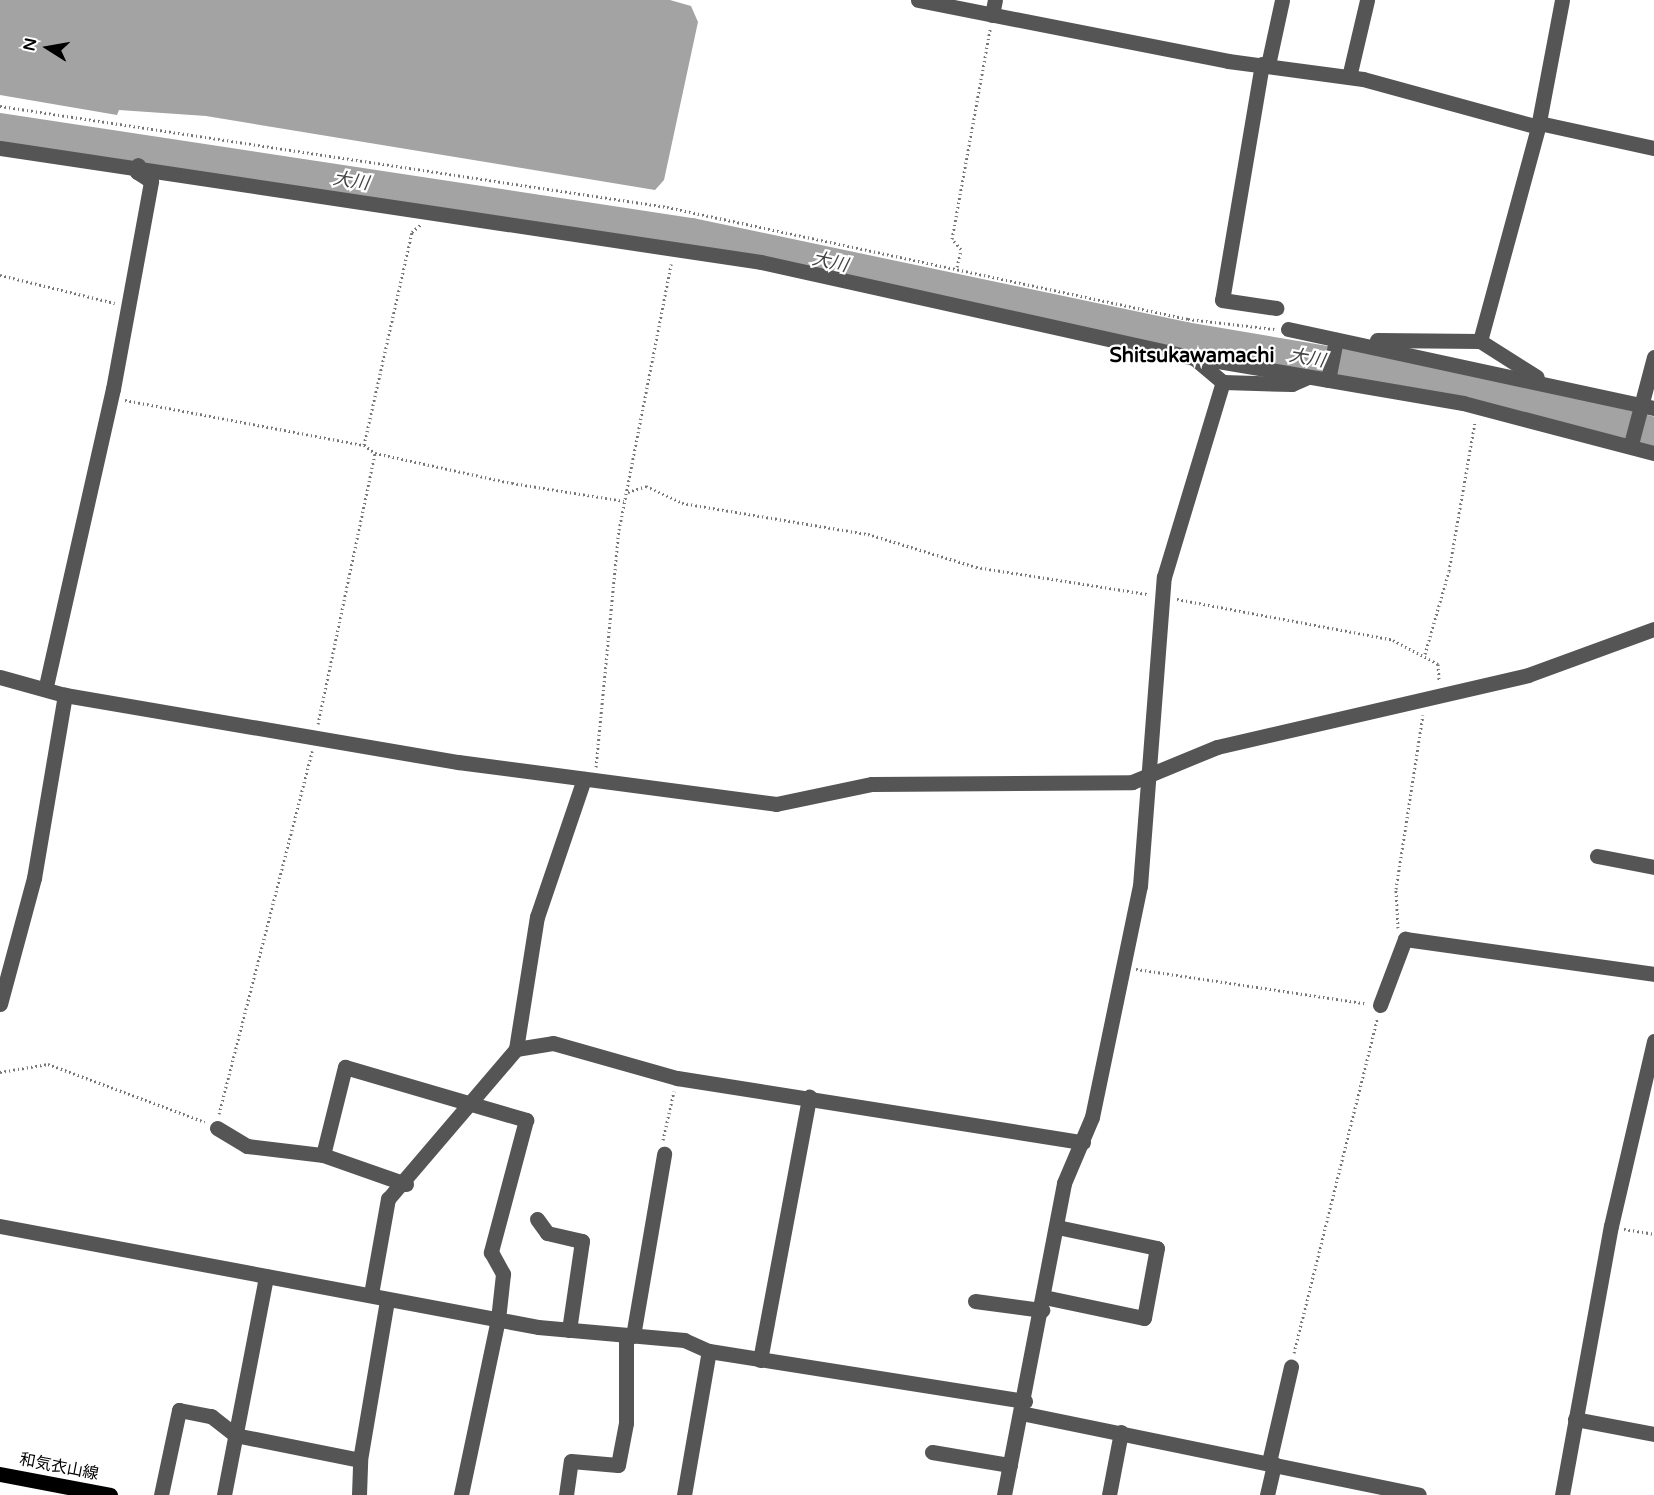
<!DOCTYPE html>
<html>
<head>
<meta charset="utf-8">
<style>
  body { margin:0 }
  #map { position:relative; width:1654px; height:1495px; overflow:hidden; background:#fff; font-family:"Varela Round","Noto Sans JP",sans-serif }
  div>[style] { position:absolute }
  [style*='--x'] { left:calc(var(--x)*1px); top:calc(var(--y)*1px); width:calc(var(--w)*1px); rotate:calc(var(--a)*1deg) }
  .water>* { inset:0; background:#a3a3a3 }
  .river>* { height:30px; margin:-15px; padding:0 15px; transform-origin:15px; border-radius:15px; background:#a3a3a3 }
  .path>* { height:3px; margin-top:-1.5px; transform-origin:0; background:repeating-linear-gradient(90deg,#777 0 1.5px,transparent 0 4.5px) }
  .minor>* { height:15px; margin:-7.5px; padding:0 7.5px; transform-origin:7.5px; border-radius:7.5px; background:#555 }
  .major>* { height:15px; margin:-7.5px; padding:0 7.5px; transform-origin:7.5px; border-radius:7.5px; background:#000 }
  span { translate:-50% -50%; white-space:nowrap; text-align:center; line-height:1.15; -webkit-text-stroke:4.5px #fff; paint-order:stroke }
  .street-label { font-size:16px; color:#000 }
  .water-label { font-size:18px; color:#444; font-style:italic }
  .quarter-label { font-size:20px; color:#000; font-weight:700 }
  .north { position:absolute; left:18px; top:18px; width:60px; height:60px; -webkit-text-stroke:4px #fff; paint-order:stroke; rotate:281deg; font-size:16px; font-weight:700; line-height:24px; text-align:center; color:#000 }
  .north::after { content:''; display:block; margin:auto; width:21px; height:27px; background:#000; clip-path:polygon(50% 0,100% 100%,50% 72%,0 100%) }
</style>
</head>
<body>
<div id="map">
  <div class="water">
    <div style="clip-path:polygon(0 0,670px 0,691px 6px,698px 22px,664px 180px,655px 190px,206px 116px,119px 110px,117px 115px,0 95px)"></div>
  </div>
  <div class="river">
    <div style="--x:0;--y:128;--w:699;--a:8.64"></div>
    <div style="--x:691;--y:233;--w:505;--a:11.89"></div>
    <div style="--x:1185;--y:337;--w:264;--a:9.6"></div>
    <div style="--x:1445;--y:381;--w:215;--a:13.7"></div>
  </div>
  <div class="path">
    <div style="--x:0;--y:106;--w:675;--a:8.61"></div>
    <div style="--x:667;--y:207;--w:533;--a:12.13"></div>
    <div style="--x:1188;--y:319;--w:87;--a:6.6"></div>
    <div style="--x:957;--y:267;--w:18;--a:-77"></div>
    <div style="--x:961;--y:249;--w:13;--a:-132"></div>
    <div style="--x:952;--y:239;--w:213;--a:-79.7"></div>
    <div style="--x:0;--y:275;--w:118;--a:13.7"></div>
    <div style="--x:125;--y:400;--w:243;--a:10.7"></div>
    <div style="--x:364;--y:445;--w:14;--a:36"></div>
    <div style="--x:375;--y:453;--w:140;--a:12.4"></div>
    <div style="--x:512;--y:483;--w:113;--a:9.1"></div>
    <div style="--x:364;--y:445;--w:218;--a:-77.3"></div>
    <div style="--x:412;--y:232;--w:11;--a:-41"></div>
    <div style="--x:628;--y:492;--w:19;--a:-18"></div>
    <div style="--x:646;--y:486;--w:40;--a:25"></div>
    <div style="--x:682;--y:503;--w:189;--a:9.5"></div>
    <div style="--x:868;--y:534;--w:113;--a:17"></div>
    <div style="--x:976;--y:567;--w:173;--a:9"></div>
    <div style="--x:1177;--y:599;--w:220;--a:10.7"></div>
    <div style="--x:1393;--y:640;--w:51;--a:28.1"></div>
    <div style="--x:1438;--y:664;--w:16;--a:86"></div>
    <div style="--x:1425;--y:654;--w:86;--a:-73.9"></div>
    <div style="--x:1449;--y:571;--w:151;--a:-80.1"></div>
    <div style="--x:318;--y:724;--w:277;--a:-78.1"></div>
    <div style="--x:596;--y:767;--w:238;--a:-84.5"></div>
    <div style="--x:619;--y:530;--w:271;--a:-78.9"></div>
    <div style="--x:1398;--y:928;--w:39;--a:-93"></div>
    <div style="--x:1396;--y:889;--w:176;--a:-81.2"></div>
    <div style="--x:1136;--y:969;--w:231;--a:8.5"></div>
    <div style="--x:0;--y:1072;--w:49;--a:-9.5"></div>
    <div style="--x:48;--y:1064;--w:167;--a:20.3"></div>
    <div style="--x:219;--y:1114;--w:375;--a:-75.6"></div>
    <div style="--x:663;--y:1140;--w:50;--a:-77.3"></div>
    <div style="--x:1624;--y:1229;--w:30;--a:9"></div>
    <div style="--x:1294;--y:1353;--w:344;--a:-76"></div>
  </div>
  <div class="minor">
    <div style="--x:918;--y:0;--w:316;--a:11.1"></div>
    <div style="--x:1228;--y:61;--w:136;--a:7.6"></div>
    <div style="--x:1363;--y:79;--w:181;--a:15.3"></div>
    <div style="--x:992;--y:15;--w:15;--a:-79"></div>
    <div style="--x:1262;--y:64;--w:239;--a:99.6"></div>
    <div style="--x:1222;--y:300;--w:55;--a:8.4"></div>
    <div style="--x:1268;--y:65;--w:66;--a:-77.8"></div>
    <div style="--x:1349;--y:77;--w:79;--a:-76.8"></div>
    <div style="--x:1539;--y:123;--w:118;--a:12.3"></div>
    <div style="--x:0;--y:148;--w:769;--a:8.52"></div>
    <div style="--x:761;--y:262;--w:444;--a:12.5"></div>
    <div style="--x:1194;--y:358;--w:38;--a:40"></div>
    <div style="--x:1288;--y:329;--w:374;--a:12.2"></div>
    <div style="--x:1377;--y:340;--w:103;--a:0.6"></div>
    <div style="--x:1480;--y:341;--w:67;--a:32.3"></div>
    <div style="--x:1480;--y:341;--w:222;--a:-74.8"></div>
    <div style="--x:1538;--y:127;--w:129;--a:-79.3"></div>
    <div style="--x:1200;--y:358;--w:267;--a:9.7"></div>
    <div style="--x:1463;--y:403;--w:197;--a:14.7"></div>
    <div style="--x:1328;--y:380;--w:41;--a:-78.7"></div>
    <div style="--x:1631;--y:444;--w:90;--a:-75.2"></div>
    <div style="--x:0;--y:677;--w:67;--a:15.5"></div>
    <div style="--x:65;--y:695;--w:399;--a:9.7"></div>
    <div style="--x:458;--y:762;--w:321;--a:7.5"></div>
    <div style="--x:776;--y:804;--w:98;--a:-11.8"></div>
    <div style="--x:872;--y:784;--w:260;--a:-0.4"></div>
    <div style="--x:1132;--y:782;--w:92;--a:-22.4"></div>
    <div style="--x:1217;--y:747;--w:319;--a:-13"></div>
    <div style="--x:1528;--y:675;--w:134;--a:-20.1"></div>
    <div style="--x:46;--y:686;--w:304;--a:-77.3"></div>
    <div style="--x:113;--y:389;--w:211;--a:-79.6"></div>
    <div style="--x:151;--y:181;--w:17;--a:-147"></div>
    <div style="--x:137;--y:172;--w:7;--a:-82"></div>
    <div style="--x:1597;--y:856;--w:58;--a:10.9"></div>
    <div style="--x:0;--y:1004;--w:131;--a:-74.9"></div>
    <div style="--x:34;--y:878;--w:186;--a:-80.4"></div>
    <div style="--x:1380;--y:1005;--w:71;--a:-69.3"></div>
    <div style="--x:1405;--y:939;--w:251;--a:8"></div>
    <div style="--x:516;--y:1049;--w:37;--a:-9"></div>
    <div style="--x:553;--y:1043;--w:129;--a:15.8"></div>
    <div style="--x:677;--y:1078;--w:411;--a:9"></div>
    <div style="--x:217;--y:1128;--w:35;--a:31"></div>
    <div style="--x:247;--y:1146;--w:77;--a:6.8"></div>
    <div style="--x:323;--y:1155;--w:88;--a:19.3"></div>
    <div style="--x:323;--y:1155;--w:91;--a:-76"></div>
    <div style="--x:345;--y:1067;--w:189;--a:16.3"></div>
    <div style="--x:526;--y:1120;--w:137;--a:104.9"></div>
    <div style="--x:491;--y:1252;--w:25;--a:61"></div>
    <div style="--x:503;--y:1274;--w:45;--a:96.3"></div>
    <div style="--x:498;--y:1319;--w:180;--a:101.9"></div>
    <div style="--x:537;--y:1219;--w:17;--a:54"></div>
    <div style="--x:547;--y:1233;--w:36;--a:13"></div>
    <div style="--x:582;--y:1241;--w:90;--a:98.3"></div>
    <div style="--x:0;--y:1226;--w:547;--a:10.63"></div>
    <div style="--x:538;--y:1327;--w:147;--a:5.1"></div>
    <div style="--x:684;--y:1340;--w:27;--a:24"></div>
    <div style="--x:709;--y:1351;--w:320;--a:9"></div>
    <div style="--x:371;--y:1294;--w:97;--a:-79.9"></div>
    <div style="--x:388;--y:1199;--w:197;--a:-49.5"></div>
    <div style="--x:516;--y:1049;--w:134;--a:-81"></div>
    <div style="--x:537;--y:917;--w:146;--a:-71.2"></div>
    <div style="--x:1044;--y:1297;--w:102;--a:11.9"></div>
    <div style="--x:1144;--y:1318;--w:71;--a:-79.5"></div>
    <div style="--x:1157;--y:1248;--w:102;--a:-168.1"></div>
    <div style="--x:975;--y:1301;--w:68;--a:7.7"></div>
    <div style="--x:633;--y:1336;--w:185;--a:-80.3"></div>
    <div style="--x:760;--y:1360;--w:268;--a:-79.4"></div>
    <div style="--x:1021;--y:1413;--w:406;--a:11.6"></div>
    <div style="--x:1575;--y:1419;--w:80;--a:10.8"></div>
    <div style="--x:932;--y:1452;--w:79;--a:9.5"></div>
    <div style="--x:1269;--y:1462;--w:98;--a:-77"></div>
    <div style="--x:161;--y:1495;--w:87;--a:-78"></div>
    <div style="--x:179;--y:1410;--w:33;--a:11"></div>
    <div style="--x:211;--y:1416;--w:31;--a:38"></div>
    <div style="--x:235;--y:1435;--w:127;--a:11.3"></div>
    <div style="--x:224;--y:1495;--w:223;--a:-79.1"></div>
    <div style="--x:359;--y:1495;--w:35;--a:-88"></div>
    <div style="--x:360;--y:1460;--w:162;--a:-80.4"></div>
    <div style="--x:566;--y:1495;--w:34;--a:-82"></div>
    <div style="--x:571;--y:1461;--w:47;--a:4.9"></div>
    <div style="--x:618;--y:1465;--w:43;--a:-79.2"></div>
    <div style="--x:626;--y:1423;--w:88;--a:-90"></div>
    <div style="--x:684;--y:1495;--w:146;--a:-80.2"></div>
    <div style="--x:1004;--y:1495;--w:318;--a:-79.1"></div>
    <div style="--x:1064;--y:1183;--w:72;--a:-67"></div>
    <div style="--x:1092;--y:1117;--w:236;--a:-78.3"></div>
    <div style="--x:1140;--y:886;--w:310;--a:-85.6"></div>
    <div style="--x:1164;--y:577;--w:204;--a:-73.2"></div>
    <div style="--x:1223;--y:382;--w:69;--a:1.7"></div>
    <div style="--x:1292;--y:384;--w:17;--a:-24"></div>
    <div style="--x:1109;--y:1495;--w:64;--a:-79.2"></div>
    <div style="--x:1267;--y:1495;--w:32;--a:-77"></div>
    <div style="--x:1562;--y:1495;--w:273;--a:-79.7"></div>
    <div style="--x:1611;--y:1226;--w:190;--a:-76.9"></div>
  </div>
  <div class="major">
    <div style="--x:0;--y:1474;--w:112;--a:10.8"></div>
  </div>
  <div class="street-label">
    <span style="left:59px;top:1467px;rotate:11deg">和気衣山線</span>
  </div>
  <div class="water-label">
    <span style="left:351px;top:181px;rotate:9deg">大川</span>
    <span style="left:830px;top:262px;rotate:12deg">大川</span>
    <span style="left:1307px;top:358px;rotate:10deg">大川</span>
  </div>
  <div class="quarter-label">
    <span style="left:1192px;top:356px">Shitsukawamachi</span>
  </div>
  <div class="north">N</div>
</div>
</body>
</html>
